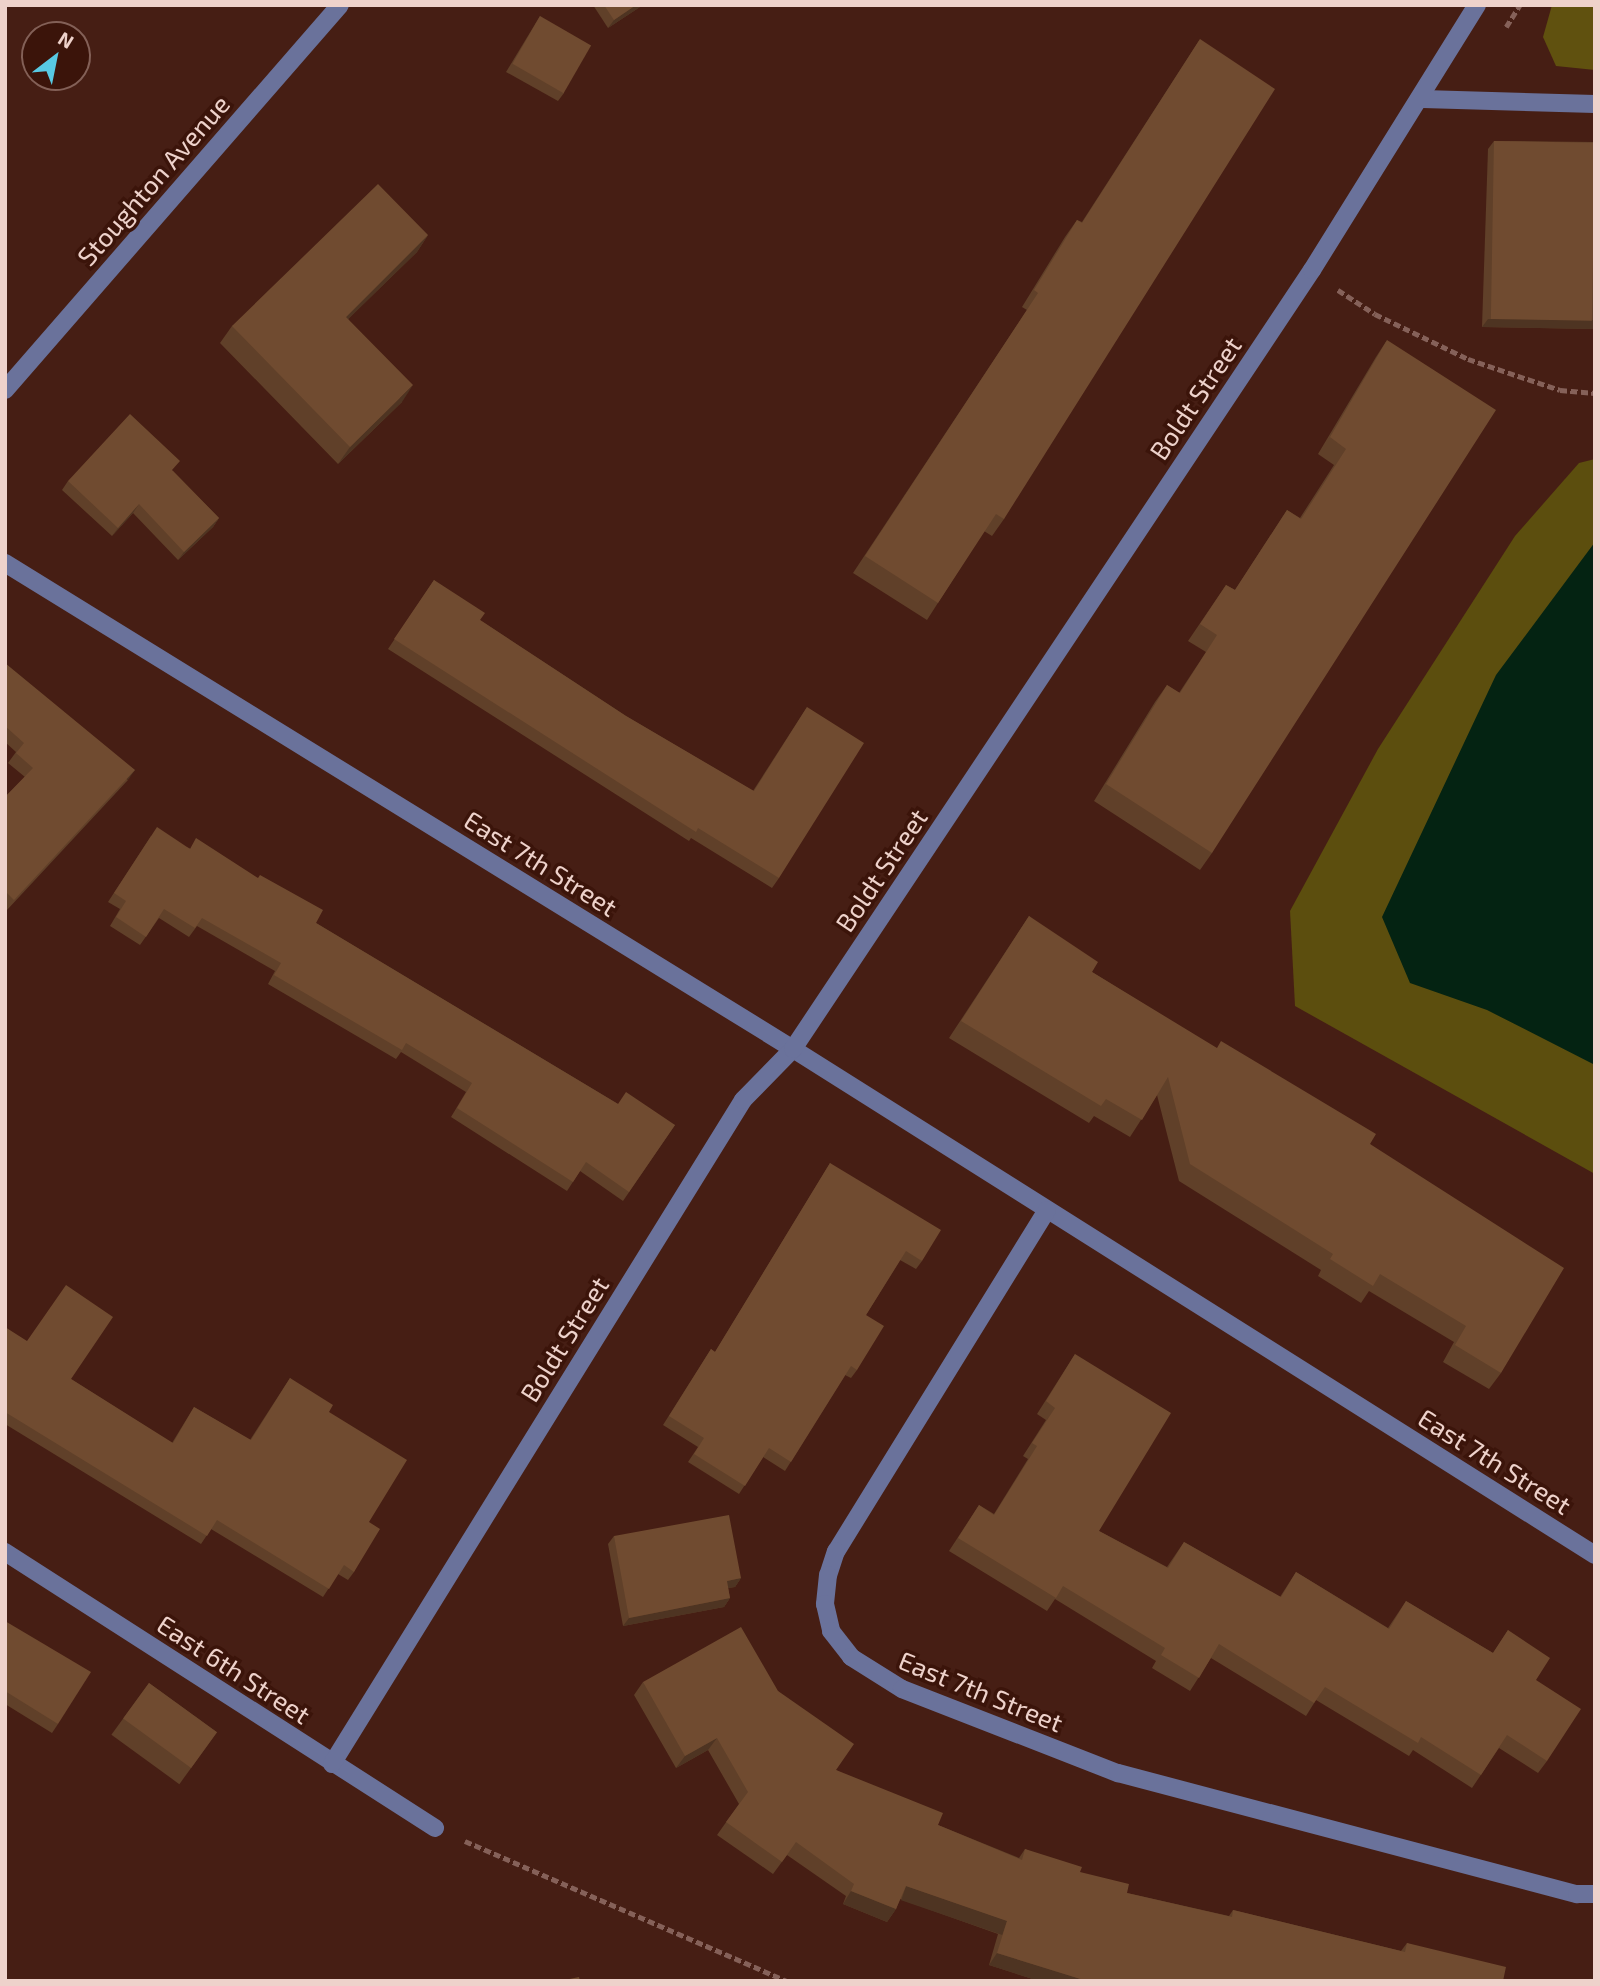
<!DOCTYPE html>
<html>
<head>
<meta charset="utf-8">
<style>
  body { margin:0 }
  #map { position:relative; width:1600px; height:1986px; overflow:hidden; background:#461e14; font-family:"Exo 2",sans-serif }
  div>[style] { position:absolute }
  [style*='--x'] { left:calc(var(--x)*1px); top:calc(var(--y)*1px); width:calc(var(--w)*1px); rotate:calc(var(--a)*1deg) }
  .green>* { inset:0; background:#5c4e0e }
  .forest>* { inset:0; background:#60510f }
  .water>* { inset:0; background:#042312 }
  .path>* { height:4.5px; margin-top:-2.25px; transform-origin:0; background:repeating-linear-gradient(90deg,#856159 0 7px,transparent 0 10.5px) }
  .minor>* { height:18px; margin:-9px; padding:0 9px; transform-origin:9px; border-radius:9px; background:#6a729b }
  .wall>* { inset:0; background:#604029; transform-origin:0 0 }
  .shaded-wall>* { inset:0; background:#4e3422; transform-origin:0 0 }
  .building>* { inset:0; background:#704b30; transform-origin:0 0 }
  span { translate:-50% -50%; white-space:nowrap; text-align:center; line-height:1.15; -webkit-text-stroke:7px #3b140a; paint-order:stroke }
  .street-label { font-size:26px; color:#eed2cb }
  .frame { position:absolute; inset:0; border:7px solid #eed2cb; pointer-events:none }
  .north { position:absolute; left:21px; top:21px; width:70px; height:70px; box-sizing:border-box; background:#3b140a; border:2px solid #836057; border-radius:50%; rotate:32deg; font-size:19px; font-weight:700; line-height:28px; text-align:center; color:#eed2cb }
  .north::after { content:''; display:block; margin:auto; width:24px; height:32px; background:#58c9e3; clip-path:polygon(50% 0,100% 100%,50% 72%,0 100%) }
</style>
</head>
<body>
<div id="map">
  <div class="green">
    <div style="clip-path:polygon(1595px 459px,1595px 1174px,1295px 1006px,1290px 911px,1378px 749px,1515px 536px,1579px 463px)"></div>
  </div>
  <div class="forest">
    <div style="clip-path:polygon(1552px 5px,1595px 5px,1595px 70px,1556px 66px,1543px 37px)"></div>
  </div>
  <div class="water">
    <div style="clip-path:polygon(1595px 542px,1595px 1065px,1487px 1010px,1410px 983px,1382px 917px,1496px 675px)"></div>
  </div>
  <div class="path">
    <div style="--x:1506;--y:27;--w:26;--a:-58"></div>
    <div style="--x:1338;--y:290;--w:44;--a:33"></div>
    <div style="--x:1375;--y:314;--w:103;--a:25.8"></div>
    <div style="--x:1468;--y:359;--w:97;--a:18.6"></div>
    <div style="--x:1560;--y:390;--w:35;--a:5"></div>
    <div style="--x:465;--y:1841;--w:351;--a:23.5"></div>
  </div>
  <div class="minor">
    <div style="--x:1423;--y:99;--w:172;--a:1.7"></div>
    <div style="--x:5;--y:390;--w:510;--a:-48.97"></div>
    <div style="--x:5;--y:563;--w:926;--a:31.66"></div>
    <div style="--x:793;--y:1049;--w:948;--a:32.25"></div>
    <div style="--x:1047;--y:1210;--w:401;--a:121.7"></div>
    <div style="--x:836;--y:1551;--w:25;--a:108"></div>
    <div style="--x:828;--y:1575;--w:29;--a:96"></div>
    <div style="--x:825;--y:1604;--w:28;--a:77"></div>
    <div style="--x:831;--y:1631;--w:33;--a:52"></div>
    <div style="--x:851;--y:1657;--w:60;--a:32.1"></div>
    <div style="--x:902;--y:1689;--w:232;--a:21.3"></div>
    <div style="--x:1118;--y:1773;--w:475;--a:14.8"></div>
    <div style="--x:1577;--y:1894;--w:18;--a:0"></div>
    <div style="--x:5;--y:1552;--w:511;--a:32.69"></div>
    <div style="--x:332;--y:1764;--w:781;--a:-58.24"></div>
    <div style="--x:743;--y:1100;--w:71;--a:-45.6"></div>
    <div style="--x:793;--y:1049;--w:936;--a:-56.33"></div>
    <div style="--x:1312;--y:270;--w:312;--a:-58.1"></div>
  </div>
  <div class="wall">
    <div style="clip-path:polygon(593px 5px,643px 5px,608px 28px)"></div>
    <div style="clip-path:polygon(540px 16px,564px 93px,558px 101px,506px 72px)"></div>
    <div style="clip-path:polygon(1200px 39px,1004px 519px,992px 536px,984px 531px,927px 620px,853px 573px,1027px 310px,1022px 307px,1065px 237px,1077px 220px,1082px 222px)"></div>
    <div style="clip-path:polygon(1494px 141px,1595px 142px,1595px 329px,1482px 327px,1488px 149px)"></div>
    <div style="clip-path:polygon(428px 235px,417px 252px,348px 319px,402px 402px,338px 464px,220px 343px,232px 326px)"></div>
    <div style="clip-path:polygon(1387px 340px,1212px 853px,1200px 870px,1094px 801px,1155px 702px,1167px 685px,1179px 693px,1206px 652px,1188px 641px,1226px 585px,1235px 590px,1287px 510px,1300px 518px,1334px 465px,1318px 454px,1376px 357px)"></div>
    <div style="clip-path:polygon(173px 471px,219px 518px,213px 527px,178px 560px,133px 513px,112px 536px,62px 490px,68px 481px)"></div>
    <div style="clip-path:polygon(434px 580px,480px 620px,626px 716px,753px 791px,807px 707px,779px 878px,772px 888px,691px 838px,689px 841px,388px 649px)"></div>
    <div style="clip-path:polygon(5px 663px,128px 780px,7px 910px,5px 908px,5px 797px,25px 777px,8px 763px,16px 752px,5px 742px)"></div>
    <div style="clip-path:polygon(151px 836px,189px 848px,316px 923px,618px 1104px,675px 1125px,623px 1201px,580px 1171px,567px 1191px,451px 1117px,466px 1092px,401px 1052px,396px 1059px,268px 984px,275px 971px,197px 926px,189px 937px,159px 918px,140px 945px,110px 926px,120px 909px,108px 902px)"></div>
    <div style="clip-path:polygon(1029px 916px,1092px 972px,1370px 1144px,1501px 1373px,1489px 1389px,1443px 1362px,1454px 1342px,1369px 1291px,1361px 1303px,1318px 1276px,1321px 1270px,1179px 1181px,1157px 1095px,1130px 1137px,1094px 1116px,1089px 1123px,949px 1038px)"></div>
    <div style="clip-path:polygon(830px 1163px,922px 1261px,916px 1269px,900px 1260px,866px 1315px,857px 1370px,851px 1378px,845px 1375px,785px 1471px,763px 1457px,739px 1494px,688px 1462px,698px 1447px,663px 1425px,711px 1349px,715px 1352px)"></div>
    <div style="clip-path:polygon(5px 1327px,71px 1379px,172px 1443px,194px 1407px,250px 1440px,290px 1378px,329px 1412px,369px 1522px,354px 1572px,348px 1580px,338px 1574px,323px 1597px,211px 1529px,201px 1544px,5px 1424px)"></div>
    <div style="clip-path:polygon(1075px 1354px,1099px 1531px,1167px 1567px,1184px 1542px,1280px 1597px,1296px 1572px,1388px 1628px,1406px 1601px,1493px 1653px,1508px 1630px,1536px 1680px,1547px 1761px,1538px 1773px,1499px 1748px,1472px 1788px,1413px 1750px,1409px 1756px,1316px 1700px,1306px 1716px,1211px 1658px,1190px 1691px,1152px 1668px,1156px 1661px,1055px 1599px,1047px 1611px,949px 1551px,979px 1505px,994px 1514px,1028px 1459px,1023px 1456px,1046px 1420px,1037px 1414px)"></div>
    <div style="clip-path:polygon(614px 1536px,741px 1578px,735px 1587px,728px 1588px,730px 1598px,724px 1607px,623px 1626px,608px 1544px)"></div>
    <div style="clip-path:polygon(5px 1621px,58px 1724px,52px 1733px,5px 1704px)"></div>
    <div style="clip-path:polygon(643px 1682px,778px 1691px,836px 1770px,938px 1825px,1019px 1858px,1025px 1849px,1127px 1893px,1229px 1916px,1233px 1910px,1401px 1951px,1407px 1943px,1503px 1981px,1039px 1981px,989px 1965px,998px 1934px,900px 1899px,896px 1909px,887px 1922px,843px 1904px,846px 1896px,787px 1855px,773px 1874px,717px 1835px,739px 1804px,708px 1750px,676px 1768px,634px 1695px)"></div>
    <div style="left:149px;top:1683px;width:84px;height:64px;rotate:36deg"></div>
  </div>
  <div class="shaded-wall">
    <div style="clip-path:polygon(636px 5px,643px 5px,608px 28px,614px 20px)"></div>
    <div style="clip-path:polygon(428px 235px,417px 252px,334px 333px,346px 317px)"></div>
    <div style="clip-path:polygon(1488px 319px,1595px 320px,1595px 329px,1482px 327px)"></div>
    <div style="clip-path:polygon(413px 385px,402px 402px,338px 464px,350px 447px)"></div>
    <div style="clip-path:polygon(139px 504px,133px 513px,112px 536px,118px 528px)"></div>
    <div style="clip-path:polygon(219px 518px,213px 527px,178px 560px,184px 552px)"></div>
    <div style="left:135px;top:770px;width:12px;height:178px;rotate:125deg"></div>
    <div style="clip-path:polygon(741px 1578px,735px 1587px,721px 1589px,727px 1581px)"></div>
    <div style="clip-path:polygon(730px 1598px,724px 1607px,623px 1626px,629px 1618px)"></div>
    <div style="clip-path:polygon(717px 1738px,708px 1750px,676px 1768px,685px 1756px)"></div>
    <div style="left:906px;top:1886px;width:107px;height:15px;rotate:19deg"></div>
    <div style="clip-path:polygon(851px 1891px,896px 1909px,887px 1922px,843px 1904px)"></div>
    <div style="clip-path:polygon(997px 1953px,1087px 1981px,1039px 1981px,989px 1965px)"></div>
  </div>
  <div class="building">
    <div style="clip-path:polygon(604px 5px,636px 5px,614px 20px)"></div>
    <div style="left:540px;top:16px;width:59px;height:55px;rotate:30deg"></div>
    <div style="clip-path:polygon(1200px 39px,1275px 89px,1004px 519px,996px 514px,938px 603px,865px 556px,1038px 293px,1034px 290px,1077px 220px,1082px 223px)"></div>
    <div style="left:1494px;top:141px;width:101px;height:178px;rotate:1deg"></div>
    <div style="clip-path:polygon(378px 184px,428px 235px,346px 317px,413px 385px,350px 447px,232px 326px)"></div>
    <div style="clip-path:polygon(1387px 340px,1496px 410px,1212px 853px,1106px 784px,1167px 685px,1180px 693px,1217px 635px,1200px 624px,1226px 585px,1235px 590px,1287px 510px,1301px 519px,1346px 449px,1330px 437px)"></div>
    <div style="clip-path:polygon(130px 414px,180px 461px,172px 470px,219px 518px,184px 552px,139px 504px,118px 528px,68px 481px)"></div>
    <div style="clip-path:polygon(434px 580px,485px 613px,480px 620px,626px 716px,754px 791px,807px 707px,864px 743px,779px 878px,698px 828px,696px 832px,394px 639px)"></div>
    <div style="clip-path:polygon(5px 663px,135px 770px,14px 900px,5px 891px,5px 797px,33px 768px,16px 753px,24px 743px,5px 726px)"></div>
    <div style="clip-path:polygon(157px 827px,190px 849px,196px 838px,258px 878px,260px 875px,323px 910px,316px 923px,618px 1104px,626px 1092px,675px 1125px,629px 1192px,586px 1162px,573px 1182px,457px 1108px,472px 1083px,406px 1043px,402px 1050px,274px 975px,281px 963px,202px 918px,195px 928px,164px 909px,146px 937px,116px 917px,126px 901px,114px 893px)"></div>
    <div style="clip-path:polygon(1029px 916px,1098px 962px,1092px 972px,1217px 1048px,1221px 1041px,1376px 1134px,1370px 1144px,1564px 1268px,1501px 1373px,1455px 1345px,1466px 1326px,1380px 1274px,1373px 1286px,1330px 1259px,1333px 1254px,1190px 1164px,1168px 1077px,1142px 1120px,1106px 1099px,1101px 1106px,961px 1021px)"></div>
    <div style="clip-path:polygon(830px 1163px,941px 1230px,922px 1261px,906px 1251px,866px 1315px,884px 1326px,857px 1370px,851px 1366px,791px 1462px,769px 1448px,745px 1486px,694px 1454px,704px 1438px,669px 1416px,711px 1349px,715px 1352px)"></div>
    <div style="clip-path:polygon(66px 1285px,113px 1317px,71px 1379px,173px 1443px,194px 1407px,251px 1440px,290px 1378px,333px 1405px,329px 1412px,407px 1460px,369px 1522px,380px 1529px,354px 1572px,344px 1565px,329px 1589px,217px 1520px,207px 1536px,5px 1412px,5px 1327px,27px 1341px)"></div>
    <div style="clip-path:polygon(1075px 1354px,1171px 1413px,1099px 1531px,1168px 1568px,1184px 1542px,1281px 1597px,1296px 1572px,1389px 1629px,1406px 1601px,1493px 1653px,1508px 1630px,1550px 1658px,1536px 1680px,1581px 1709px,1547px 1761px,1507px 1735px,1481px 1775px,1421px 1737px,1418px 1743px,1325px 1687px,1314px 1703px,1219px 1644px,1199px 1678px,1161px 1655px,1165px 1648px,1063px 1586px,1056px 1598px,958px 1538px,979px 1505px,994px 1515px,1037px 1446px,1032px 1443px,1055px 1408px,1046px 1401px)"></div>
    <div style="clip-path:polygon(729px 1515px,741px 1578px,727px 1581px,730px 1598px,629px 1618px,614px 1536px)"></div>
    <div style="clip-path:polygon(5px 1621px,91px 1672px,58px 1724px,5px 1691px)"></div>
    <div style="clip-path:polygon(741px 1627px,778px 1691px,854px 1744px,836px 1770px,943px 1813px,938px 1825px,1022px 1860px,1025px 1849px,1082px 1867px,1080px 1872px,1129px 1884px,1127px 1893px,1232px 1917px,1233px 1910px,1405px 1952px,1407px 1943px,1506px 1967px,1503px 1981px,1087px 1981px,997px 1953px,1007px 1921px,906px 1886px,896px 1909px,851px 1891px,854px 1884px,796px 1842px,782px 1862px,726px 1822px,748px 1792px,717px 1738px,685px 1756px,643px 1682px)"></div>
    <div style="left:149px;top:1683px;width:84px;height:44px;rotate:36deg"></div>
    <div style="clip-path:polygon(579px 1977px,580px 1981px,560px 1981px)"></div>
  </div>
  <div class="street-label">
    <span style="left:153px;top:180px;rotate:-49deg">Stoughton Avenue</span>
    <span style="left:1195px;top:398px;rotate:-56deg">Boldt Street</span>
    <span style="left:541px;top:863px;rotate:32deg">East 7th Street</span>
    <span style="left:881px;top:870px;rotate:-56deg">Boldt Street</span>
    <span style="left:564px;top:1339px;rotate:-58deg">Boldt Street</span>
    <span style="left:1495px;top:1461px;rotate:32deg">East 7th Street</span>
    <span style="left:234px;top:1669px;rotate:33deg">East 6th Street</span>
    <span style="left:981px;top:1691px;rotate:22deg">East 7th Street</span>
  </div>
  <div class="frame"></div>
  <div class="north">N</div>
</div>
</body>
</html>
